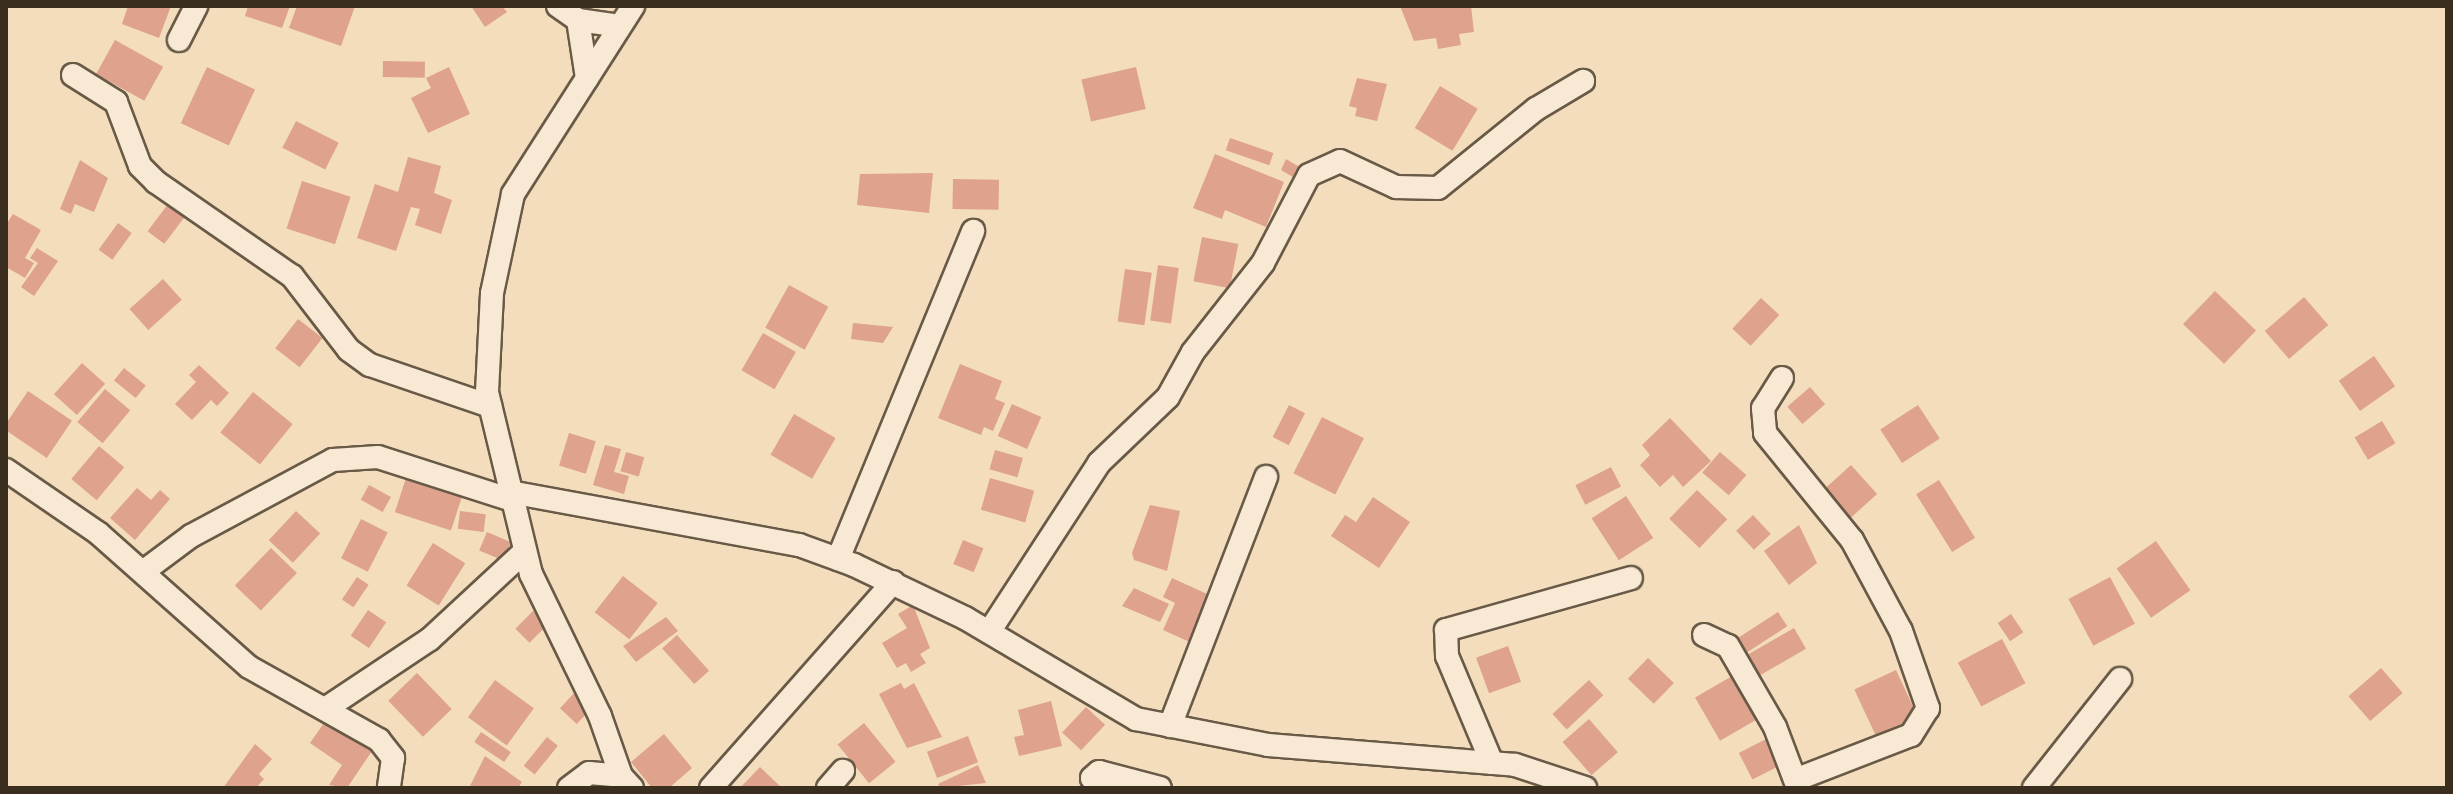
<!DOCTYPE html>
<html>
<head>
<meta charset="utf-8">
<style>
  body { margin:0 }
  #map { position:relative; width:2453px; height:794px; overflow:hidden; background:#f3ddbd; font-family:"Libre Caslon Text",serif }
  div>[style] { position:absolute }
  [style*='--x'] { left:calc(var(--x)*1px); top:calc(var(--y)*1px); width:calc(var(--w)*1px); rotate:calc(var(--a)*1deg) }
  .building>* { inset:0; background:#dea28d; transform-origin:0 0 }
  .roads { filter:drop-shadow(2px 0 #685a46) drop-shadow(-2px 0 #685a46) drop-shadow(0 2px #685a46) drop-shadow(0 -2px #685a46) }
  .street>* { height:22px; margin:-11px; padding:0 11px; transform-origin:11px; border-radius:11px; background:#f7e9d4 }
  span { translate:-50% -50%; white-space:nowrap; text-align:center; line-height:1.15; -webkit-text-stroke:7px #f7e9d4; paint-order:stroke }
  .frame { position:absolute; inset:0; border:8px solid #3a2e1f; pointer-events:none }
</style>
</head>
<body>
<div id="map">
  <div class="building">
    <div style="clip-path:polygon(128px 6px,171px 6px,159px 38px,122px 24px)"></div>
    <div style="clip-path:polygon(248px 6px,290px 6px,282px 28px,245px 16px)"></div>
    <div style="clip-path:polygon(297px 6px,355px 6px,341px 46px,289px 28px)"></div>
    <div style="clip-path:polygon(471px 6px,502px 6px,507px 12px,485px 27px)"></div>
    <div style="clip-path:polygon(1400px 6px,1471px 6px,1474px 32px,1459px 34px,1461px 45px,1438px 49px,1436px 38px,1414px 41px)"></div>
    <div style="left:115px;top:40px;width:55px;height:39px;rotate:29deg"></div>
    <div style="left:383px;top:61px;width:42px;height:16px;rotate:1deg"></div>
    <div style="left:207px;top:67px;width:53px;height:62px;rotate:25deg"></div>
    <div style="clip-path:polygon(449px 67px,470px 114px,428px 133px,411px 98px,431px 88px,426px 78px)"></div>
    <div style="left:1136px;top:67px;width:43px;height:56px;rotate:77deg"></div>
    <div style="clip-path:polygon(1357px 78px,1387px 84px,1377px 121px,1355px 116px,1357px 108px,1349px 106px)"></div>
    <div style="left:1440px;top:86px;width:44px;height:49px;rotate:31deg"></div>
    <div style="left:296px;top:121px;width:48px;height:30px;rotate:27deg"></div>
    <div style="left:1230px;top:138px;width:46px;height:13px;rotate:19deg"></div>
    <div style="clip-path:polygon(1215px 154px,1284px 182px,1266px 227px,1225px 210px,1222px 219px,1193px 208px)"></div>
    <div style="clip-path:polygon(408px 157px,441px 166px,434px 193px,452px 200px,441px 234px,415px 225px,420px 209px,411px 207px,396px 251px,357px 238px,375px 184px,398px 192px)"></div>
    <div style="clip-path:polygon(1286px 159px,1298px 166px,1293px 177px,1281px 170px)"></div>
    <div style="clip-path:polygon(80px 160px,108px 178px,94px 212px,75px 204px,71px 214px,60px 209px)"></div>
    <div style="clip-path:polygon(933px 173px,929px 213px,857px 205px,860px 174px)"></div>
    <div style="left:953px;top:179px;width:46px;height:30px;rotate:1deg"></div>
    <div style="left:302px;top:181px;width:51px;height:50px;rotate:18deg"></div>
    <div style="left:168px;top:204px;width:21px;height:34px;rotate:37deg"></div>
    <div style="clip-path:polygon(13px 214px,41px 230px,25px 258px,34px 263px,25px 278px,6px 267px,6px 225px)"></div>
    <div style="left:118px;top:223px;width:17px;height:33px;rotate:36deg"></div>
    <div style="left:1202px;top:237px;width:37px;height:45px;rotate:11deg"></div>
    <div style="clip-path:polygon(37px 248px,58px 261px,34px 296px,21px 287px,38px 263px,30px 258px)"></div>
    <div style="left:1158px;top:265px;width:21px;height:56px;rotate:8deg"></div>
    <div style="left:1125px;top:269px;width:27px;height:53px;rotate:8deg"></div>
    <div style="left:163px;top:279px;width:28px;height:45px;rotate:48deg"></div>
    <div style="left:789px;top:285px;width:45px;height:49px;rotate:29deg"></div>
    <div style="left:2215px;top:291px;width:57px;height:46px;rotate:44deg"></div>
    <div style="left:2304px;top:297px;width:37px;height:52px;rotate:49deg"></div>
    <div style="left:1761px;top:298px;width:25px;height:42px;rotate:43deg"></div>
    <div style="left:298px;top:319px;width:31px;height:37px;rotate:38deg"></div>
    <div style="clip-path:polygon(853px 323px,893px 327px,883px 343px,851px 339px)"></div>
    <div style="left:763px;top:333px;width:38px;height:43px;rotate:30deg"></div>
    <div style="left:2374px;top:356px;width:37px;height:43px;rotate:55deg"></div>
    <div style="left:82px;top:363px;width:31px;height:42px;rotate:42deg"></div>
    <div style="clip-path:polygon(960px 364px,1002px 381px,995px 399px,1005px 403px,993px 431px,984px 427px,981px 435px,938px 418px)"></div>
    <div style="clip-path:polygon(199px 365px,229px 393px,217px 406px,211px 400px,192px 420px,175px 404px,196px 382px,189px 375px)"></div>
    <div style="left:124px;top:368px;width:28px;height:16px;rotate:39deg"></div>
    <div style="left:1810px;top:387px;width:23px;height:30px;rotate:49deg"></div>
    <div style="left:105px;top:389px;width:33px;height:43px;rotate:40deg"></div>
    <div style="left:28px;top:391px;width:53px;height:45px;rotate:34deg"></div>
    <div style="left:253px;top:392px;width:51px;height:52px;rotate:39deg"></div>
    <div style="left:1012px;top:404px;width:32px;height:35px;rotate:24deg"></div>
    <div style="left:1289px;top:405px;width:18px;height:36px;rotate:27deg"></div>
    <div style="left:1918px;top:405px;width:40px;height:45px;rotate:57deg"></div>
    <div style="left:794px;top:414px;width:48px;height:47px;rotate:30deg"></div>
    <div style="left:1322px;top:417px;width:47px;height:63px;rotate:27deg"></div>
    <div style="clip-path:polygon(1670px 418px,1711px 461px,1683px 487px,1673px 475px,1660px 487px,1640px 465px,1650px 455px,1642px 445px)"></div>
    <div style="left:2382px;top:421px;width:26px;height:32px;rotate:59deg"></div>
    <div style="left:569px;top:433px;width:28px;height:34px;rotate:17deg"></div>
    <div style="clip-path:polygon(605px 445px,621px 449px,614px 472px,629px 476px,624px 494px,593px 485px)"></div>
    <div style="left:99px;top:446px;width:33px;height:43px;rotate:40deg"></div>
    <div style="left:995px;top:450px;width:29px;height:20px;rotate:16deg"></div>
    <div style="left:626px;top:452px;width:19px;height:20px;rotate:16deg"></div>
    <div style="left:1720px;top:452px;width:35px;height:27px;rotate:41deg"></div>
    <div style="left:1851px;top:465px;width:39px;height:38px;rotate:48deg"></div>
    <div style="left:1611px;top:467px;width:22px;height:40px;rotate:63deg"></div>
    <div style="left:406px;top:478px;width:59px;height:36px;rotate:18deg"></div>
    <div style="left:990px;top:478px;width:46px;height:33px;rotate:16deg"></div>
    <div style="left:1939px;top:480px;width:68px;height:27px;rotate:58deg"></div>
    <div style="left:369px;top:485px;width:25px;height:17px;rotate:29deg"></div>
    <div style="clip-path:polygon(137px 488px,151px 500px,160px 490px,170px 499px,135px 540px,110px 518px)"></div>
    <div style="left:1697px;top:490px;width:42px;height:40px;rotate:44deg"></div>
    <div style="left:1626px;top:496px;width:50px;height:41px;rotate:57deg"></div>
    <div style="clip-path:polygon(1373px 497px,1410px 522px,1379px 568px,1331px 536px,1345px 515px,1356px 522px)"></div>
    <div style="clip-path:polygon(1150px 505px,1180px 511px,1167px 571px,1134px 560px,1132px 553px)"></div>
    <div style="left:296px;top:511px;width:33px;height:40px;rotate:43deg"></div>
    <div style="left:460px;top:511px;width:26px;height:18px;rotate:7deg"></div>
    <div style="left:1753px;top:515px;width:26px;height:23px;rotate:47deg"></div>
    <div style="left:361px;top:519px;width:30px;height:44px;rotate:27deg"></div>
    <div style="clip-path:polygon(1799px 525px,1817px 563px,1789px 585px,1764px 551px)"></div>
    <div style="left:487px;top:532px;width:26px;height:20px;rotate:23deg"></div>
    <div style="left:963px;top:540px;width:22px;height:26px;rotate:22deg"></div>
    <div style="left:2156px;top:541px;width:60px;height:48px;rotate:55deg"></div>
    <div style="left:433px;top:543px;width:38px;height:50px;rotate:32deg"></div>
    <div style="left:271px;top:548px;width:36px;height:52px;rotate:44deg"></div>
    <div style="left:623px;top:576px;width:44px;height:46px;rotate:38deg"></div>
    <div style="left:357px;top:577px;width:14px;height:27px;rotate:34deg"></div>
    <div style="left:2110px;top:577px;width:53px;height:47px;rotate:62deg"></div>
    <div style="clip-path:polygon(1172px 578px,1216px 598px,1194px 644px,1163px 630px,1175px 603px,1163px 597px)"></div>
    <div style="clip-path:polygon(1134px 588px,1169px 604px,1160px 622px,1122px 606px)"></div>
    <div style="clip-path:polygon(913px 605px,930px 648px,920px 654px,926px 663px,911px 672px,906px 663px,897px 668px,882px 643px,907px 628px,898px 614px)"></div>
    <div style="left:368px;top:610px;width:22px;height:31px;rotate:34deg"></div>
    <div style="left:533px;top:611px;width:20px;height:25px;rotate:45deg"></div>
    <div style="left:1778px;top:612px;width:17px;height:51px;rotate:57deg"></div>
    <div style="left:2011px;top:614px;width:22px;height:16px;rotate:56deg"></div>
    <div style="clip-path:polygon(666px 617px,678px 631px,636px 662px,623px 646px)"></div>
    <div style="left:1794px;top:628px;width:24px;height:57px;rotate:60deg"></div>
    <div style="left:677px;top:635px;width:48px;height:20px;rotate:48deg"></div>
    <div style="left:2002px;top:639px;width:50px;height:50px;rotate:62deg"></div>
    <div style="left:1508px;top:646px;width:38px;height:34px;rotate:70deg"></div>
    <div style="left:1648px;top:658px;width:36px;height:29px;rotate:44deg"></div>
    <div style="left:2381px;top:668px;width:33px;height:43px;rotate:49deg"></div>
    <div style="left:1896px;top:670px;width:54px;height:46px;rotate:65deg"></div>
    <div style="left:417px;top:673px;width:50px;height:40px;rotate:46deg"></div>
    <div style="left:1734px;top:675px;width:50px;height:45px;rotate:60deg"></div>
    <div style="left:495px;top:680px;width:48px;height:46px;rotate:36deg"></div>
    <div style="left:1589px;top:680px;width:21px;height:50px;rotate:47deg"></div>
    <div style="clip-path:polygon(901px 683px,904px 689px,914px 683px,942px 737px,907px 748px,879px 694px)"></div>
    <div style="left:577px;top:690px;width:23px;height:25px;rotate:43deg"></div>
    <div style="clip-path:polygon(1051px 701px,1062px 746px,1019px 756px,1014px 737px,1024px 735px,1018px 710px)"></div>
    <div style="left:1086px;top:707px;width:26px;height:35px;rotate:43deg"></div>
    <div style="left:1589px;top:719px;width:44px;height:35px;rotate:49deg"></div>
    <div style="clip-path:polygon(326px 720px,372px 751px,347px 788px,329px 785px,342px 765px,310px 743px)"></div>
    <div style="left:864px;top:723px;width:50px;height:34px;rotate:51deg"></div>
    <div style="left:481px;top:732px;width:36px;height:12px;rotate:34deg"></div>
    <div style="clip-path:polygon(664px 734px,692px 768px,669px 788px,652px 788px,631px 762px)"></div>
    <div style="left:968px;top:736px;width:28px;height:44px;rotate:69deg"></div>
    <div style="left:547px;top:737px;width:14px;height:37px;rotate:39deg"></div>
    <div style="left:1770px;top:737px;width:30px;height:35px;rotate:63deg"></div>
    <div style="clip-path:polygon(255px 744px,272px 759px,259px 774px,264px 779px,256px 788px,223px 788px)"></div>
    <div style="clip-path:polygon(485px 756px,522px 782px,518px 788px,469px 788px)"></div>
    <div style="clip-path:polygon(978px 765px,986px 783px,940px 788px,938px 784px)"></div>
    <div style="clip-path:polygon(760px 767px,782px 788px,740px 788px)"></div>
  </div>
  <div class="roads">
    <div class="street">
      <div style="--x:558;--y:6;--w:24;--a:35"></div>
      <div style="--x:578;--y:20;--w:42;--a:8.1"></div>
      <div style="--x:578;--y:20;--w:59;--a:81.2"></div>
      <div style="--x:179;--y:40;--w:38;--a:-63"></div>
      <div style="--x:73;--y:75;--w:51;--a:32.1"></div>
      <div style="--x:116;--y:102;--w:68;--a:69.4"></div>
      <div style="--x:140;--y:166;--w:23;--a:45"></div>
      <div style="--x:156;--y:182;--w:165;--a:34.7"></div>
      <div style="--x:292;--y:276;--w:93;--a:52.4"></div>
      <div style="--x:349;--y:350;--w:26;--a:36"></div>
      <div style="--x:370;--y:365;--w:127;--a:18.9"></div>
      <div style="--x:1782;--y:378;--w:36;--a:122"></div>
      <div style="--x:1763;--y:408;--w:25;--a:85"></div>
      <div style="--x:1765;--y:433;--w:138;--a:50.9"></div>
      <div style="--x:1852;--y:540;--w:103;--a:61.7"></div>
      <div style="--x:1901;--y:631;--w:82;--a:70.7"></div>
      <div style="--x:1928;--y:708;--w:32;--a:122"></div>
      <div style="--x:1911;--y:735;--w:124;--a:158.8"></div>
      <div style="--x:6;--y:470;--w:112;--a:34.4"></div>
      <div style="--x:98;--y:533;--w:202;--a:41.6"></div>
      <div style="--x:249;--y:667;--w:149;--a:29.3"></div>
      <div style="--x:379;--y:740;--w:23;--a:52"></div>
      <div style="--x:393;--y:758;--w:30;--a:98"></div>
      <div style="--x:510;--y:492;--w:294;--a:10.4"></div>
      <div style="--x:799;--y:545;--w:59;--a:20"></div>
      <div style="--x:854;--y:565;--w:123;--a:25.5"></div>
      <div style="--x:965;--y:618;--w:199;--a:30.6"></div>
      <div style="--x:1136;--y:719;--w:135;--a:11.1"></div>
      <div style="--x:1268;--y:745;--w:248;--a:4.6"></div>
      <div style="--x:1515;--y:765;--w:74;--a:18.2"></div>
      <div style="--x:838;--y:559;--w:355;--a:-67.6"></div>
      <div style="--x:144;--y:571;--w:59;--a:-36.7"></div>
      <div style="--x:191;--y:536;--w:161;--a:-28.2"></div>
      <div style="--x:333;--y:460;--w:45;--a:-3.8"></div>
      <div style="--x:378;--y:457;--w:141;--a:17.8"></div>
      <div style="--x:989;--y:632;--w:202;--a:-56.9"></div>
      <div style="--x:1099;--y:463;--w:95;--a:-43.7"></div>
      <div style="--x:1168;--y:397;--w:51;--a:-60.9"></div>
      <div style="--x:1193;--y:352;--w:113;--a:-51.8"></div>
      <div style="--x:1263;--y:263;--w:99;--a:-62.4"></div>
      <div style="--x:1309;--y:175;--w:34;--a:-24"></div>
      <div style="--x:1340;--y:161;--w:62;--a:24.9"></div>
      <div style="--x:1396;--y:187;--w:42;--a:1.4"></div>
      <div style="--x:1438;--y:188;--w:126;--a:-38.9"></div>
      <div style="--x:1536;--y:109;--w:55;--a:-30.8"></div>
      <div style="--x:1704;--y:635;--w:26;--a:25"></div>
      <div style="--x:1728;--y:646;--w:94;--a:59.9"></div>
      <div style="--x:1775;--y:727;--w:65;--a:69.3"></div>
      <div style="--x:325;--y:709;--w:126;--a:-33.7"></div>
      <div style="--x:430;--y:639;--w:127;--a:-42.8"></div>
      <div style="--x:1170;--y:726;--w:267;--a:-68.9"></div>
      <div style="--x:1492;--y:763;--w:116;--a:-112.8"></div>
      <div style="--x:1447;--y:656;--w:26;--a:-92"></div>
      <div style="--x:1446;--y:630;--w:192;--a:-15.7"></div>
      <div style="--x:569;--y:788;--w:25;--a:-37"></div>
      <div style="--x:589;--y:773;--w:32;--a:5"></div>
      <div style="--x:632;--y:788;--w:16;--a:-133"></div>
      <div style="--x:621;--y:776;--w:64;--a:-109.3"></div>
      <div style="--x:600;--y:716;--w:158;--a:-115.9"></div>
      <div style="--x:531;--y:574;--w:187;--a:-103.6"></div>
      <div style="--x:487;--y:392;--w:99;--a:-87.1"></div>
      <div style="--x:492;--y:293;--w:101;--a:-78"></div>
      <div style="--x:513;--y:194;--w:223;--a:-57.4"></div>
      <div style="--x:711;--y:788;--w:275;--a:-48.5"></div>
      <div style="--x:828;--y:788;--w:23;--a:-49"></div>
      <div style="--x:1099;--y:788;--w:12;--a:-125"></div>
      <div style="--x:1092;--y:778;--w:9;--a:-41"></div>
      <div style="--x:1099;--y:772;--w:63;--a:14.7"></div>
      <div style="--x:2034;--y:788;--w:139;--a:-51.7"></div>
    </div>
  </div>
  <div class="frame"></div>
</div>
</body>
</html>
